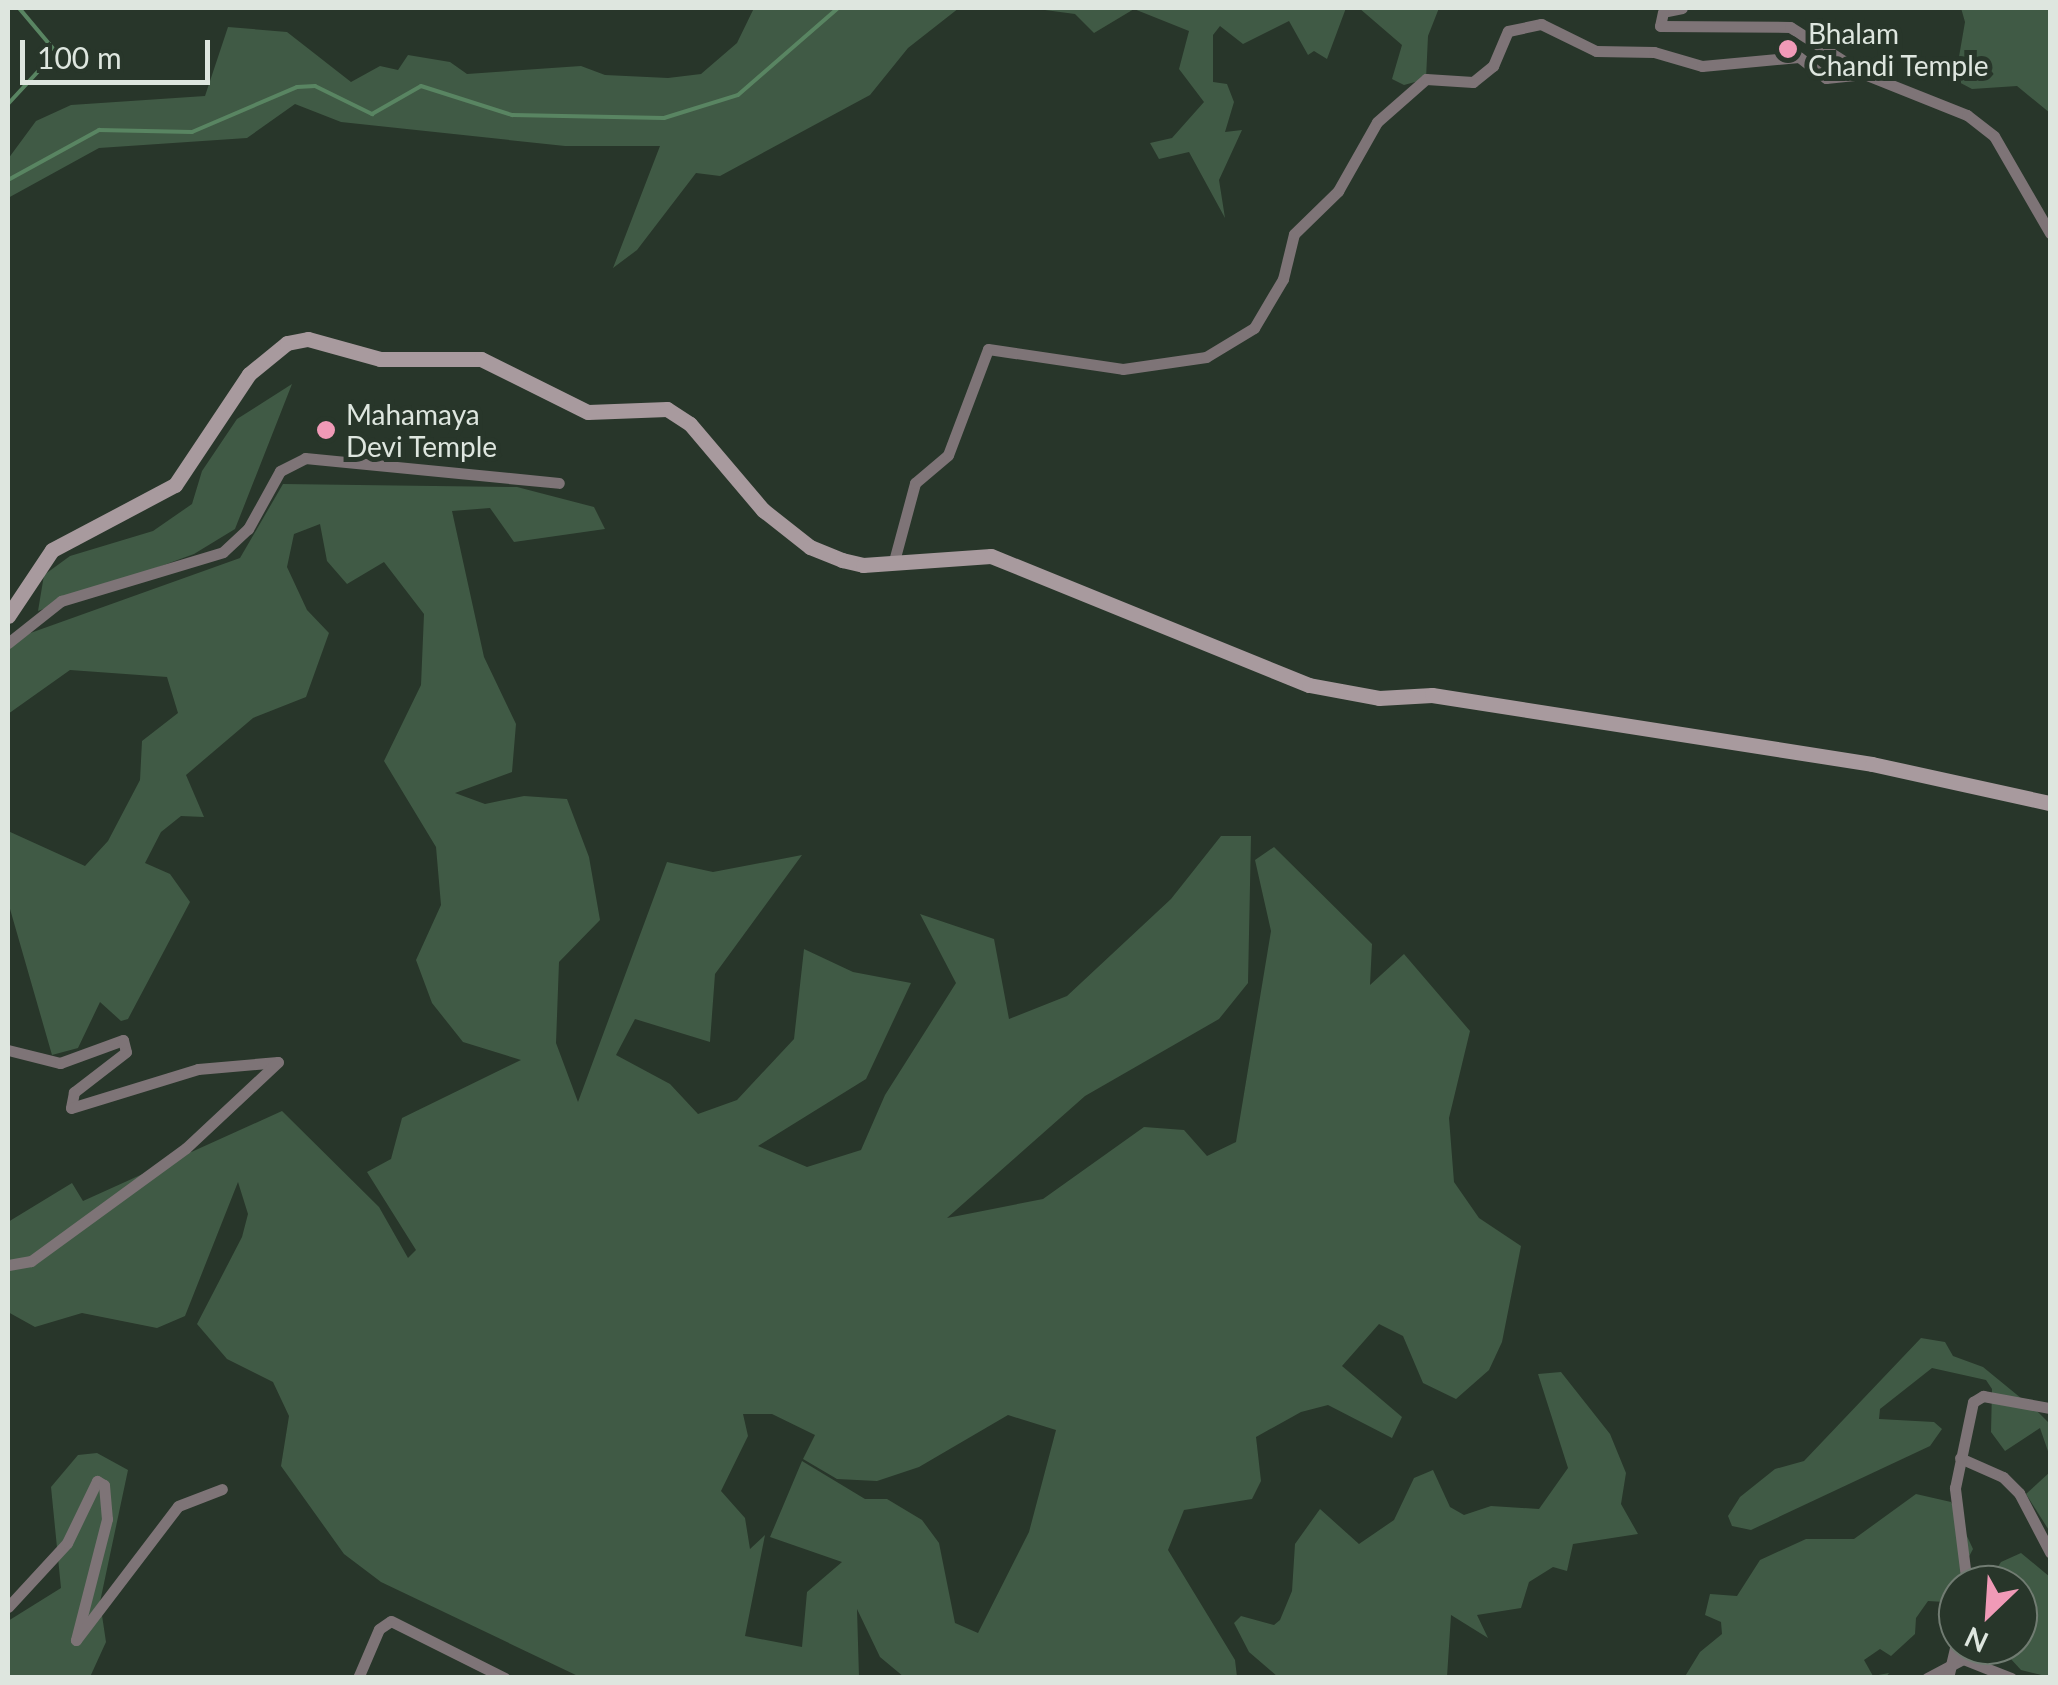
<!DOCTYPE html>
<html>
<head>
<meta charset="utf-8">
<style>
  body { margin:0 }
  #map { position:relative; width:2058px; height:1685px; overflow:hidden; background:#28362a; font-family:Lato,sans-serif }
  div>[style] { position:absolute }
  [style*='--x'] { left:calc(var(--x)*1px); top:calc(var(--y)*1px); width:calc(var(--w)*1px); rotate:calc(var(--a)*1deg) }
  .green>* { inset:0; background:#405a45 }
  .stream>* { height:4px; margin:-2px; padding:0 2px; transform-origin:2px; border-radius:2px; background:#598562 }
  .minor>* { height:11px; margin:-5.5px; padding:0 5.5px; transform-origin:5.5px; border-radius:5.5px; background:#7e7477 }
  .secondary>* { height:15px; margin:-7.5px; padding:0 7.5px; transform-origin:7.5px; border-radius:7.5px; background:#a89a9e }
  .dots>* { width:28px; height:28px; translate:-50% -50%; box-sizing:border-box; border:5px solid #28362a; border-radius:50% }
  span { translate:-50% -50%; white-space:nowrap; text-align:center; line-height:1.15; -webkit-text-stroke:10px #28362a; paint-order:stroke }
  .poi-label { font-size:28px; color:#dee6df }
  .left { translate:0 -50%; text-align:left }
  .frame { position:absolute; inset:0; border:10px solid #dee6df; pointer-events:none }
  .north { position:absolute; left:1938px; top:1565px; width:100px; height:100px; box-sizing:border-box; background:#28362a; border:2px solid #717c72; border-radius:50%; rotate:205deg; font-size:28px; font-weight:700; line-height:40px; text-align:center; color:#dee6df }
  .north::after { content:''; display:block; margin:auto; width:35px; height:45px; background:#f09ab7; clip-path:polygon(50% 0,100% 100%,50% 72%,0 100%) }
  .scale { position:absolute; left:20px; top:40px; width:190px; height:45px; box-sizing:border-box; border:5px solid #dee6df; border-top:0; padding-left:12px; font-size:30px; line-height:35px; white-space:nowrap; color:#dee6df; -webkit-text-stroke:8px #28362a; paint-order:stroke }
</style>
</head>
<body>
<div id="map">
  <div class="green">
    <div style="clip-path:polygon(754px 8px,959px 8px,908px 48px,870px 95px,720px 176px,696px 173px,637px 250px,613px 268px,660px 146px,565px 146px,341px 122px,295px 104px,247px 138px,99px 148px,8px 198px,8px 159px,36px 121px,71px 105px,205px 96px,228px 27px,287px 32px,351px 82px,380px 66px,398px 70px,408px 55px,450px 62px,467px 74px,581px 66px,605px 75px,668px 78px,701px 74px,737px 43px)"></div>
    <div style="clip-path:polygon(1030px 8px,1356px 8px,1346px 8px,1327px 59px,1314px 51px,1308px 55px,1289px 21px,1243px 44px,1220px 26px,1213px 35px,1213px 82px,1227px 84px,1234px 102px,1225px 132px,1242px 130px,1219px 180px,1225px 218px,1189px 152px,1159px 159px,1150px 143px,1172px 138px,1204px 102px,1179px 69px,1189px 31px,1134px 9px,1094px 33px,1075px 14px)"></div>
    <div style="clip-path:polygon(1359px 8px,1439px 8px,1428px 36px,1426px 79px,1404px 85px,1392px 79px,1402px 45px)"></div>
    <div style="clip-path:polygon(1961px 8px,2050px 8px,2050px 113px,2017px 86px,1972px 89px,1955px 80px,1965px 22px)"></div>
    <div style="clip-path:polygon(292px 384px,235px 529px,194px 554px,38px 611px,44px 575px,70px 556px,153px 531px,192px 504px,202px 471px,237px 419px)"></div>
    <div style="clip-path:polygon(evenodd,283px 484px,517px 487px,594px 507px,605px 529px,514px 542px,490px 508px,452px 511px,484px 657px,516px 724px,512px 772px,455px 793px,485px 804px,524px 796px,567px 799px,589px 857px,600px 920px,559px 962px,556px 1043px,578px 1102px,667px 862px,713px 872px,802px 855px,715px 974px,710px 1042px,635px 1019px,616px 1055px,670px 1084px,698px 1114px,737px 1100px,794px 1039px,804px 949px,853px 972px,911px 983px,866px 1079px,758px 1146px,807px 1167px,861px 1150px,885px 1095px,956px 983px,920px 914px,994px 939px,1009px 1019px,1067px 996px,1171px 899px,1221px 836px,1251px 836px,1248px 983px,1219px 1019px,1085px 1096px,947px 1218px,1043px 1199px,1144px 1127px,1184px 1130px,1207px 1156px,1236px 1142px,1271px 931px,1255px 860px,1274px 847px,1372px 944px,1370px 985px,1404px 954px,1470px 1031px,1449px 1118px,1454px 1182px,1479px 1218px,1521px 1246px,1502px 1342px,1489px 1370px,1456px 1399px,1423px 1383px,1403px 1336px,1379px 1324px,1342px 1366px,1402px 1417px,1392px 1438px,1328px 1405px,1301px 1412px,1256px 1437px,1261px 1481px,1252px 1499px,1184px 1510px,1168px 1550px,1235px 1660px,1237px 1677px,904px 1677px,880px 1657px,857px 1609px,859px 1677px,580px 1677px,381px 1582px,344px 1554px,281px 1466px,289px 1416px,273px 1382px,227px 1359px,197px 1324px,242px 1237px,248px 1214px,238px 1182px,185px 1316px,157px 1328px,82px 1313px,35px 1327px,8px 1312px,8px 1222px,72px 1183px,83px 1201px,282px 1111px,379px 1207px,408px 1258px,416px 1250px,367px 1172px,391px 1159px,402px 1118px,521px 1060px,463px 1042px,432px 1003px,416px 960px,441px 905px,436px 847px,384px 761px,421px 685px,424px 614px,384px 562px,347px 584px,327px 561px,320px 524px,294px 534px,287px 567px,307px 610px,329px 633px,306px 697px,253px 718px,186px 775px,204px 817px,181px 816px,161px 832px,145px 863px,170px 874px,190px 902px,128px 1019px,121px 1021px,100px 1002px,78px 1048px,52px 1055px,8px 902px,8px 831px,85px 866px,108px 841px,140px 780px,142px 741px,178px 713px,167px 677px,70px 670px,8px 714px,8px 641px,240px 558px,283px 484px,743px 1414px,772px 1414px,815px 1435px,803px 1459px,837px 1479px,877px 1481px,919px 1467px,1008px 1415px,1056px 1430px,1029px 1532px,978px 1633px,955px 1623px,939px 1543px,922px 1520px,887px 1499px,865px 1499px,802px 1461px,770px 1537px,842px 1562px,807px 1592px,802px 1647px,745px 1636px,765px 1535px,750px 1549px,745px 1518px,721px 1491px,748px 1436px,743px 1414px)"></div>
    <div style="clip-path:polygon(1921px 1338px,1945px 1342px,1953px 1356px,1983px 1367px,2038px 1412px,2050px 1424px,2050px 1457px,2040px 1428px,2005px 1451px,1991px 1432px,1992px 1389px,1986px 1380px,1932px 1368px,1880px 1409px,1879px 1419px,1934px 1422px,1942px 1429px,1930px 1446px,1751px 1530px,1732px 1526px,1728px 1516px,1740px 1497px,1775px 1469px,1804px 1461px)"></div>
    <div style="clip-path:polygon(1561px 1372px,1610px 1434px,1626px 1473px,1621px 1504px,1638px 1534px,1573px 1544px,1567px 1571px,1553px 1567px,1529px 1582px,1521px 1608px,1477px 1615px,1488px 1638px,1451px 1615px,1447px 1677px,1278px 1677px,1249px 1652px,1234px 1623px,1241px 1616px,1274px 1625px,1280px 1620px,1292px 1591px,1295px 1544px,1320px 1509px,1359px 1544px,1394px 1520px,1414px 1478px,1433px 1470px,1450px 1507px,1464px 1515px,1491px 1506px,1539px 1509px,1568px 1468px,1538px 1374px)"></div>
    <div style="clip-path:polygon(97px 1453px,128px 1470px,100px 1602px,106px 1642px,90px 1677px,8px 1678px,8px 1621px,61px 1588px,51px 1487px,78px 1455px)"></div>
    <div style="clip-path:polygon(2050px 1472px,2050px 1532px,2026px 1494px)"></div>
    <div style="clip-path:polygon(1916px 1494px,1951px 1502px,1973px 1549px,1945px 1602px,1928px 1601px,1916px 1618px,1915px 1634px,1891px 1656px,1880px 1649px,1864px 1660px,1873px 1676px,1889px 1673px,1886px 1677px,1684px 1678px,1700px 1652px,1722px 1634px,1721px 1622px,1705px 1615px,1710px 1594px,1737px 1596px,1760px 1560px,1806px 1539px,1854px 1539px)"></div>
    <div style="clip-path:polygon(2021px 1553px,2050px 1577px,2050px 1677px,2021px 1670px,1998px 1645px,2018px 1645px,2018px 1585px,1989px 1580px,2001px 1562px)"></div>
  </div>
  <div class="stream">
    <div style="--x:8;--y:104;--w:71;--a:-47.3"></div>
    <div style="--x:56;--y:52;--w:57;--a:-130.1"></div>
    <div style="--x:8;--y:180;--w:104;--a:-28.8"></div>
    <div style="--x:99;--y:130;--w:93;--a:1.2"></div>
    <div style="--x:192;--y:132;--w:114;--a:-23.2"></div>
    <div style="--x:297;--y:87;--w:18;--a:-3"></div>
    <div style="--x:315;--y:86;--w:64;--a:26.2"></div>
    <div style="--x:372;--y:114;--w:56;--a:-29.7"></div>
    <div style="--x:421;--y:86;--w:96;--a:17.7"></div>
    <div style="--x:512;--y:115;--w:152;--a:1.1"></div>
    <div style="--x:664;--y:118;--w:77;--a:-17.3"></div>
    <div style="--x:738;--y:95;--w:133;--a:-41"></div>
  </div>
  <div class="minor">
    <div style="--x:1682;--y:8;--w:19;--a:168"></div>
    <div style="--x:1663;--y:12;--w:14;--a:102"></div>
    <div style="--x:1660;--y:26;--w:130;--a:0.4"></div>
    <div style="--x:1790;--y:27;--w:88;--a:32.4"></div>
    <div style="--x:1864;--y:74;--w:111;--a:21.7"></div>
    <div style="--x:1967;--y:115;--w:34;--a:38"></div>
    <div style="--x:1994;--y:136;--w:112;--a:60"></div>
    <div style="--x:894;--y:561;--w:81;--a:-74.9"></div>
    <div style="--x:915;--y:483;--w:43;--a:-40.3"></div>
    <div style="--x:948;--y:455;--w:113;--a:-69.3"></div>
    <div style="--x:988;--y:349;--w:136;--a:8.4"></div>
    <div style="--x:1123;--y:369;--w:84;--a:-8.2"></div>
    <div style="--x:1206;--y:357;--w:56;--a:-31.1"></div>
    <div style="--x:1254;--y:328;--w:57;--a:-59.4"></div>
    <div style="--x:1283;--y:279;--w:46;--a:-76.3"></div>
    <div style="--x:1294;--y:234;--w:62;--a:-44.3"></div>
    <div style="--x:1338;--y:191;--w:79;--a:-60.5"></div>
    <div style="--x:1377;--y:122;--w:65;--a:-41.3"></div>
    <div style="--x:1426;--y:79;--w:47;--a:3.7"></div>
    <div style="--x:1473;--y:82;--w:26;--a:-39"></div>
    <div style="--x:1493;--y:66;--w:38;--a:-67"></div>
    <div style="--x:1508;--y:31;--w:34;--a:-12"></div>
    <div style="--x:1541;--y:24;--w:61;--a:26.1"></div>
    <div style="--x:1596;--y:51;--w:58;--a:1"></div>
    <div style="--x:1654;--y:52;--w:50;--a:16.3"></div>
    <div style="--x:1702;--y:66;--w:97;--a:-5.3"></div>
    <div style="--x:1799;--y:57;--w:34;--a:38"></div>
    <div style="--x:1826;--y:78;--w:38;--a:-6"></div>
    <div style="--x:8;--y:643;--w:68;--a:-38.4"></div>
    <div style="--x:61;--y:601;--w:169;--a:-16.8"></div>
    <div style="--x:223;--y:552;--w:34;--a:-43"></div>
    <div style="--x:248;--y:529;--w:66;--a:-61.1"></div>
    <div style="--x:280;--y:471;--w:28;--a:-27"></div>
    <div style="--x:305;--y:458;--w:255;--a:5.6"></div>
    <div style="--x:8;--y:1050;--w:54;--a:14"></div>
    <div style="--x:60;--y:1063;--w:67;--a:-20.1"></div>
    <div style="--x:123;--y:1040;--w:12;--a:76"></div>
    <div style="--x:126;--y:1052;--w:66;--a:142.4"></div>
    <div style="--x:74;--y:1092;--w:16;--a:101"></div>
    <div style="--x:71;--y:1108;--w:133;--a:-17.1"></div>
    <div style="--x:198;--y:1069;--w:80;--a:-5"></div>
    <div style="--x:278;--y:1062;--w:126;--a:136.9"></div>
    <div style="--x:186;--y:1148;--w:192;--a:143.9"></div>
    <div style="--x:31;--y:1261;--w:23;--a:170"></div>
    <div style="--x:1960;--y:1458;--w:47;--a:23.8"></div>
    <div style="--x:2003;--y:1477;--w:23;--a:45"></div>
    <div style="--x:2019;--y:1493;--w:67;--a:62.3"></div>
    <div style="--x:1967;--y:1585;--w:98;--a:-97.1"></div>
    <div style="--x:1955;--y:1488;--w:88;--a:-78.2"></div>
    <div style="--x:1973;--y:1402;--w:12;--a:-31"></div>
    <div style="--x:1983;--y:1396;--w:68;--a:10.2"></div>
    <div style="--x:8;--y:1607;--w:87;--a:-47.3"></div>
    <div style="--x:67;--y:1543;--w:69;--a:-64.2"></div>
    <div style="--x:97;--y:1481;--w:8;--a:30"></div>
    <div style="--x:104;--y:1485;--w:34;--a:85"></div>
    <div style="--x:107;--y:1519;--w:125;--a:104.4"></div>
    <div style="--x:76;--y:1640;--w:168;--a:-52.7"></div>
    <div style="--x:178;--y:1506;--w:47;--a:-21.1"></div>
    <div style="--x:358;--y:1678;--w:53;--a:-66.8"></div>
    <div style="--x:379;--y:1629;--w:14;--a:-34"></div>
    <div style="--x:391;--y:1621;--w:127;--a:26.6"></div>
    <div style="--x:1927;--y:1678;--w:41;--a:-27.8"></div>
    <div style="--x:1963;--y:1659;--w:52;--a:21.6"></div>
    <div style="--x:1948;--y:1678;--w:44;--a:-76.9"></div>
  </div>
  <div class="secondary">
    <div style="--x:8;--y:616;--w:79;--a:-56.3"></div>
    <div style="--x:52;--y:550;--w:139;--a:-27.9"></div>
    <div style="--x:175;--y:485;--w:133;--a:-56.3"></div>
    <div style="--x:249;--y:374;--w:49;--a:-39.2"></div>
    <div style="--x:287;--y:343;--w:21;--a:-11"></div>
    <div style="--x:308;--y:339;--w:75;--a:15.5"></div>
    <div style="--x:380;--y:359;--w:101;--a:0"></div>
    <div style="--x:481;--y:359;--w:119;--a:26.4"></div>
    <div style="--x:588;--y:412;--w:79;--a:-2.2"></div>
    <div style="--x:667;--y:409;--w:27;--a:33"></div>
    <div style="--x:690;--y:424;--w:113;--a:49.7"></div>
    <div style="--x:763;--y:510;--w:60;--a:38.2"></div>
    <div style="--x:810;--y:547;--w:35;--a:22"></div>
    <div style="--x:842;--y:560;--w:22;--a:13"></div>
    <div style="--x:863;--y:565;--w:128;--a:-4"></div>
    <div style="--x:991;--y:556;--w:343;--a:22.1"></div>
    <div style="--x:1309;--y:685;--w:71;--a:10.5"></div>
    <div style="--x:1379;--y:698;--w:53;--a:-3.2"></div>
    <div style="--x:1432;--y:695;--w:445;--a:8.9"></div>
    <div style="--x:1872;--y:764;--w:182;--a:12.4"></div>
  </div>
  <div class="dots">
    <div style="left:1788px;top:49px;background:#f09ab7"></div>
    <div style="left:326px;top:430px;background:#f09ab7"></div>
  </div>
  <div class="poi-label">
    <span class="left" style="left:1808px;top:49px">Bhalam<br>Chandi Temple</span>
    <span class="left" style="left:346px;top:430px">Mahamaya<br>Devi Temple</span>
  </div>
  <div class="frame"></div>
  <div class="north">N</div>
  <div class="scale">100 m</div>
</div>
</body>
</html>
